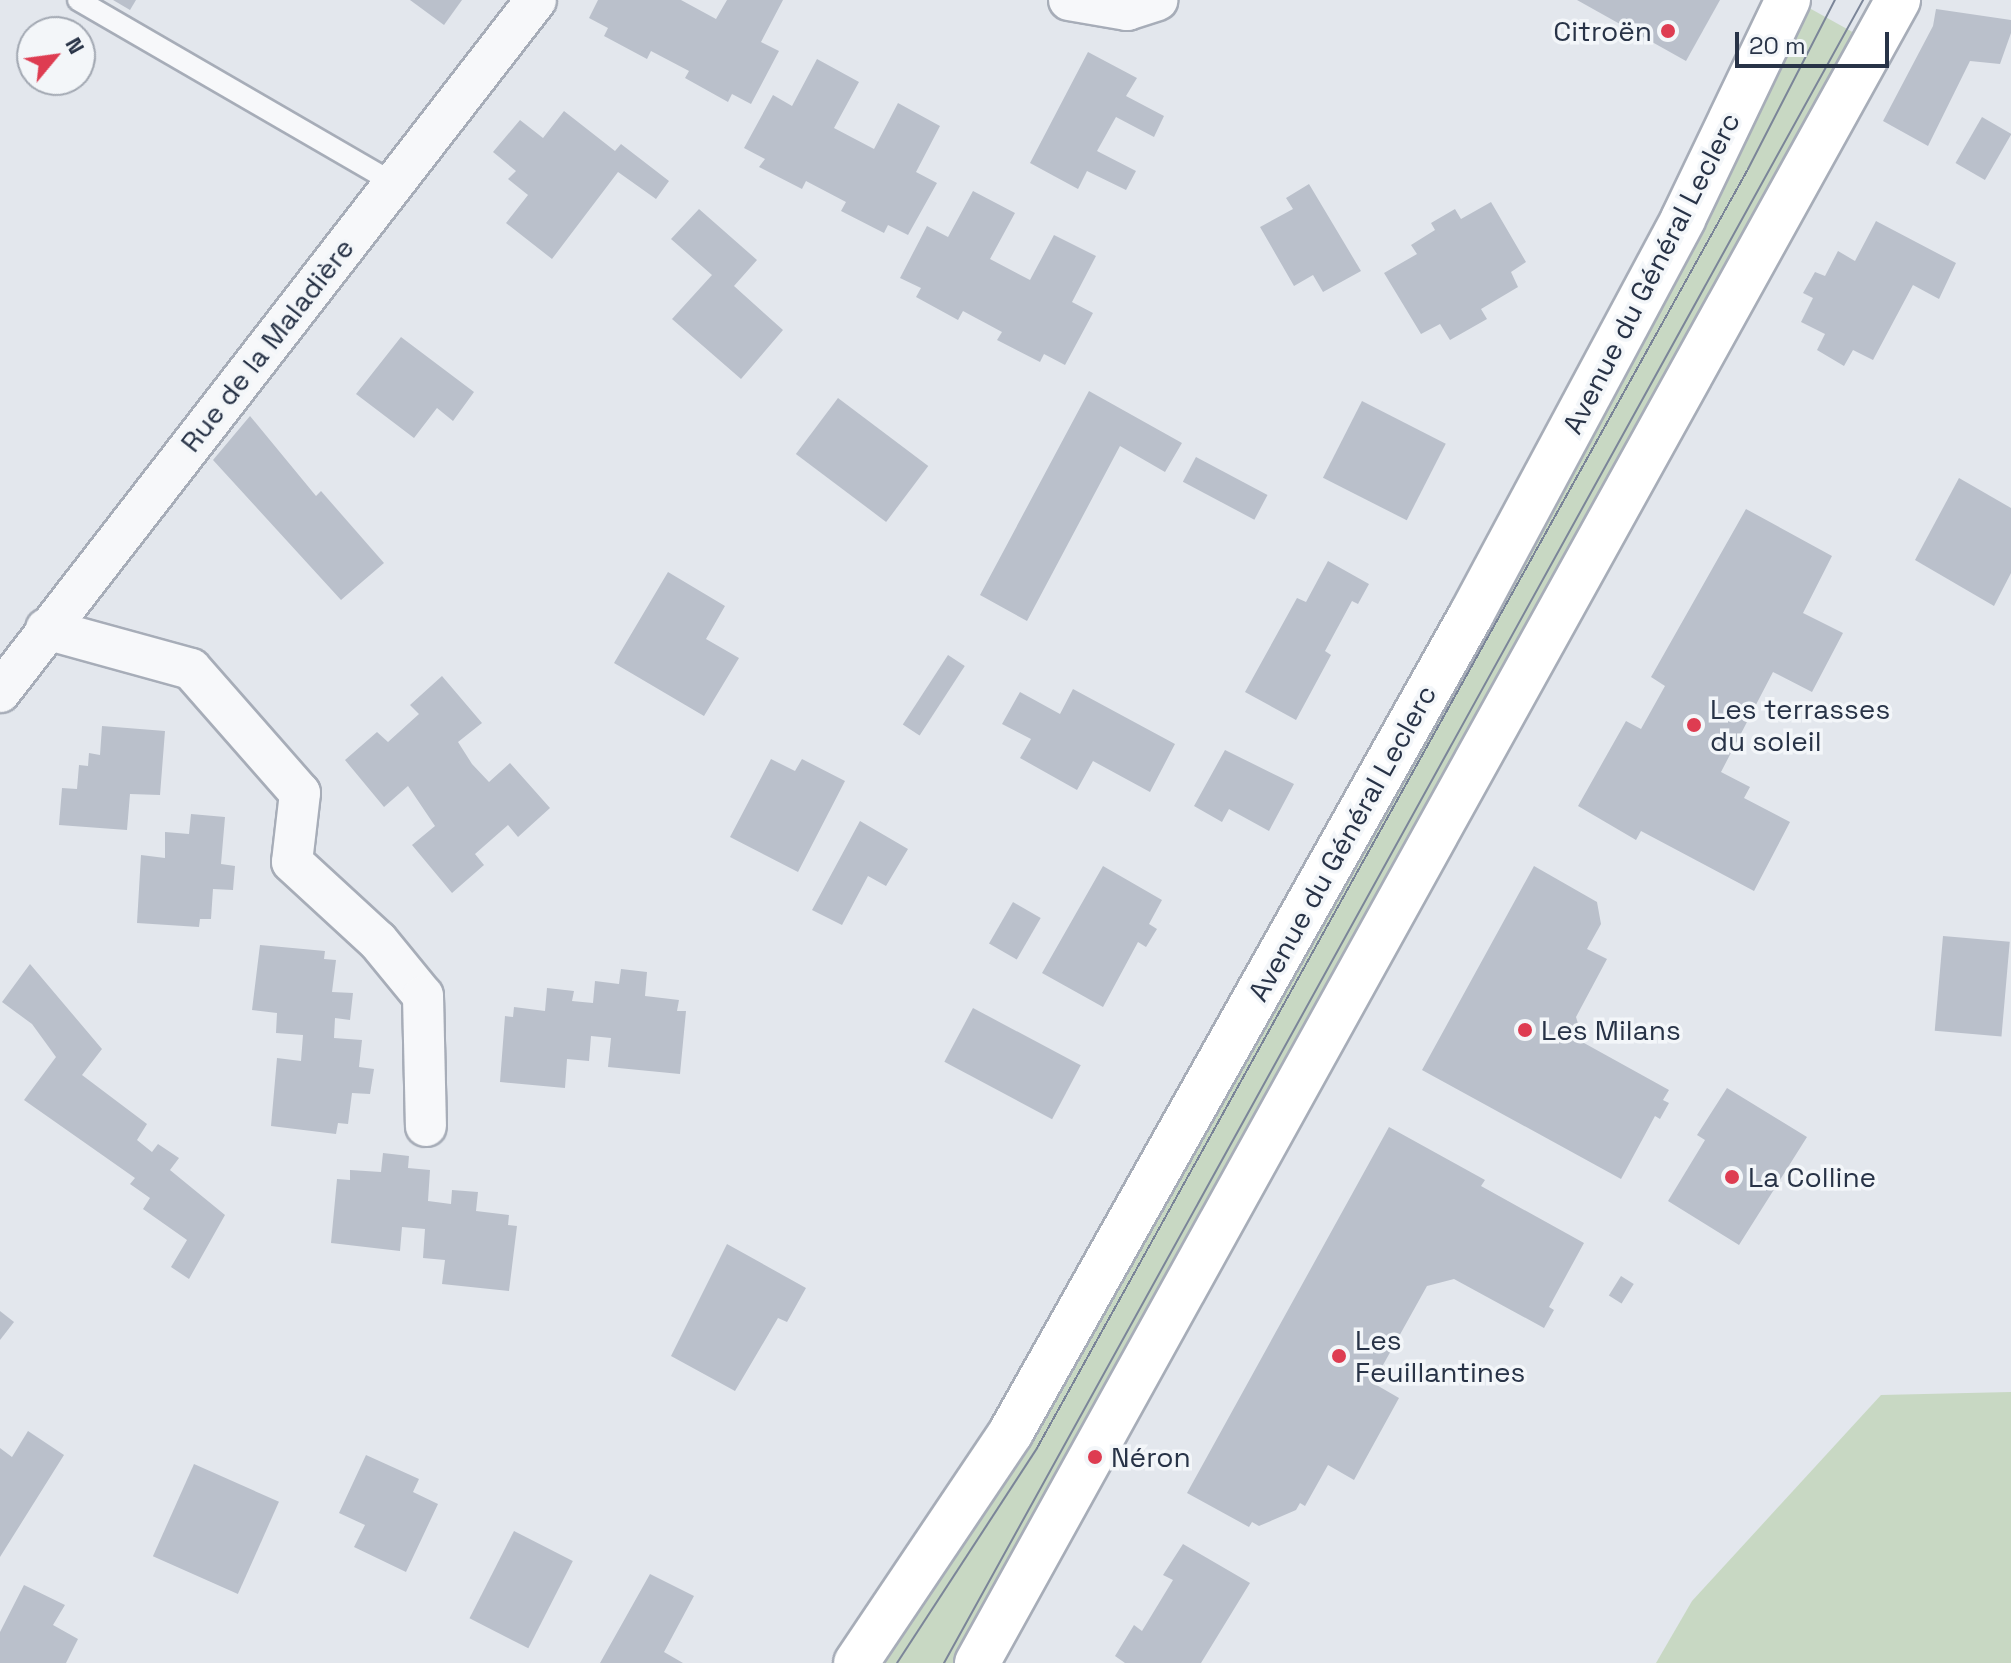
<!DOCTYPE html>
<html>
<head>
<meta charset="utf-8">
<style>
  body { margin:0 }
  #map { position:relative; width:2011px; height:1663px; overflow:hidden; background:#e3e7ed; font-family:"Space Grotesk",sans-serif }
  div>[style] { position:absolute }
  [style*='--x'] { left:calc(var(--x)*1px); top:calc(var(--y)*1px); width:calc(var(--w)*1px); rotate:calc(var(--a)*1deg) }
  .green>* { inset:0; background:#c8d8c3; transform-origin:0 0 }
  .building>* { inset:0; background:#bac0cb; transform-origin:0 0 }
  .roads { filter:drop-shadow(2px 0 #a7adb8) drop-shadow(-2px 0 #a7adb8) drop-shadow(0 2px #a7adb8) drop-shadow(0 -2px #a7adb8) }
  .service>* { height:20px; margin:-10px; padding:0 10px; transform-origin:10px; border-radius:10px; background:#f7f8fa }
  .minor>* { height:40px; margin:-20px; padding:0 20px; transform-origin:20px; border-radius:20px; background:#f7f8fa }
  .secondary>* { height:44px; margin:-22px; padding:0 22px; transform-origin:22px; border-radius:22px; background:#fff }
  .tram>* { height:2px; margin:-1px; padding:0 1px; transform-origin:1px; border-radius:1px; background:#7b8598 }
  .dots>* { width:22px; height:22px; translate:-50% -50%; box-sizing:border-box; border:4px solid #f3f6f9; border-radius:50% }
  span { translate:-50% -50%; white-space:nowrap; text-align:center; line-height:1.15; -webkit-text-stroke:7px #f3f6f9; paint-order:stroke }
  .poi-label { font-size:28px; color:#283347 }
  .right { translate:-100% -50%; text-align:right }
  .left { translate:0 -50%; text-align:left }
  .street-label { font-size:28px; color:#283347 }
  .north { position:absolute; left:16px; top:16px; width:80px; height:80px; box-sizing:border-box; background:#f3f6f9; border:2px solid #a2a8b2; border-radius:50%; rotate:61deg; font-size:22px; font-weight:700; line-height:32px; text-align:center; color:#283347 }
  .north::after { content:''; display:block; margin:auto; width:28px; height:36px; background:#de3c51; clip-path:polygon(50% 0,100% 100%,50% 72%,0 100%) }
  .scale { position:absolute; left:1735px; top:32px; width:154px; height:36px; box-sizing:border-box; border:4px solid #283347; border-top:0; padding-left:10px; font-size:24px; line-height:28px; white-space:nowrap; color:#283347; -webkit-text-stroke:6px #f3f6f9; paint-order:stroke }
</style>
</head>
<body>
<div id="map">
  <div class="green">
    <div style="left:1802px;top:4px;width:66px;height:1901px;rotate:29deg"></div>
    <div style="clip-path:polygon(2011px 1392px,2011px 1663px,1656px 1663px,1692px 1601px,1881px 1395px)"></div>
  </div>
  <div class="building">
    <div style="clip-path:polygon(113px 0,136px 0,130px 10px)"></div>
    <div style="clip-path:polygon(410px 0,462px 0,444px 25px)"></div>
    <div style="clip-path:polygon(598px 0,681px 0,716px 19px,727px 0,783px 0,761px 42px,779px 51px,751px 104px,732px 94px,728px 102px,685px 78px,689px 71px,651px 51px,647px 59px,604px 36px,608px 28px,589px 18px)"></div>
    <div style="clip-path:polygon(1577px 0,1720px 0,1686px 61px)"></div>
    <div style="clip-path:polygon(1936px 9px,2011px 20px,2011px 33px,2000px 64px,1970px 61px,1928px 146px,1883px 121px,1933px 26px)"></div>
    <div style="clip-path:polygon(1088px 52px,1137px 78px,1126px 96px,1164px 116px,1154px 137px,1116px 117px,1097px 151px,1136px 171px,1126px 190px,1087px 171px,1078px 189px,1030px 163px)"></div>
    <div style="clip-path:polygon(817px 59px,859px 82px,834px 128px,874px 149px,898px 103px,940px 126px,916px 172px,937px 183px,908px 235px,888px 225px,884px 233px,841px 211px,846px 202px,806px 181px,802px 189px,759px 167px,765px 159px,744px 148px,773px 95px,792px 106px)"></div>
    <div style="clip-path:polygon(564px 111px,615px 151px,621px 144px,669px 181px,656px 199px,618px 172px,552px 259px,506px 223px,528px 195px,508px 179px,516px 171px,493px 152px,520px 120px,543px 138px)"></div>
    <div style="left:1982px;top:117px;width:34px;height:53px;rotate:30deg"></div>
    <div style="clip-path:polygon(1309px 184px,1361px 271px,1323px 292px,1313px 275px,1294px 286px,1260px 227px,1293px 209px,1286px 198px)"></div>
    <div style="clip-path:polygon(973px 191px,1015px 213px,990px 259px,1030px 280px,1054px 235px,1096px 256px,1072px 302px,1093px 313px,1065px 365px,1044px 354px,1040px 362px,997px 340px,1002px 332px,963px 311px,958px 320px,916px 297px,921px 288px,900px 278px,927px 226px,948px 237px)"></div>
    <div style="clip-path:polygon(1491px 202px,1526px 262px,1511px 272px,1518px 287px,1481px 309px,1487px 319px,1450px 340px,1440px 324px,1421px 334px,1384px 273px,1417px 254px,1411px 245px,1435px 230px,1431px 223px,1455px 209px,1461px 219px)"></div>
    <div style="clip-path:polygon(699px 209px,757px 260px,734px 286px,783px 330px,741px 379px,672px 319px,712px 275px,671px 239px)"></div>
    <div style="clip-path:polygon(1876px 221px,1956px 263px,1939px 299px,1913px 285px,1873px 360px,1853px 350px,1844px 366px,1817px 350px,1825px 334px,1801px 322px,1813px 298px,1803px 293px,1815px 272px,1825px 276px,1838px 251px,1855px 261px)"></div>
    <div style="clip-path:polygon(401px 337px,474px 392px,453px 421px,437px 408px,414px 438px,356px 394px)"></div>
    <div style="clip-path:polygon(1089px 391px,1182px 443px,1165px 472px,1120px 446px,1027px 621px,980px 595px)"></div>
    <div style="left:838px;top:398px;width:113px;height:70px;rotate:37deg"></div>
    <div style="left:1362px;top:401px;width:94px;height:86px;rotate:27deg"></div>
    <div style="clip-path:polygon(250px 416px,316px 496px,321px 491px,384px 563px,341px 600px,213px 460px)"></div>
    <div style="left:1196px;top:457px;width:81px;height:28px;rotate:28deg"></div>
    <div style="clip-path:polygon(1959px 478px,2011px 508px,2011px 573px,1994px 606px,1915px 560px)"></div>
    <div style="clip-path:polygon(1746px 509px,1832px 556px,1803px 613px,1843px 633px,1812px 692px,1773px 672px,1721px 772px,1750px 787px,1744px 798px,1790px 822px,1754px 891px,1641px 831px,1636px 840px,1578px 806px,1626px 721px,1641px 729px,1665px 686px,1651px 677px)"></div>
    <div style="clip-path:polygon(1328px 561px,1369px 584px,1358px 604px,1352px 601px,1325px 651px,1331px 655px,1296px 720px,1245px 692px,1297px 598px,1306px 602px)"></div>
    <div style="clip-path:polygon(668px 572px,725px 606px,706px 639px,739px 658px,704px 716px,614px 663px)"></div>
    <div style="left:948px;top:655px;width:20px;height:83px;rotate:33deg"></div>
    <div style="clip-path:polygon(442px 676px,482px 723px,458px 742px,472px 764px,489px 782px,510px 763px,550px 808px,518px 837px,508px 825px,475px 854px,484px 865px,452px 893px,412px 845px,435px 826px,408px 786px,384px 807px,345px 760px,377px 732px,388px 742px,419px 714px,410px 705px)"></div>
    <div style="clip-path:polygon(1073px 689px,1175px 744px,1150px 792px,1093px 761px,1077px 790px,1020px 758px,1031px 739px,1002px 724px,1020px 692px,1060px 714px)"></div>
    <div style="clip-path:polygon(102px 726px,165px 731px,160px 795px,130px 794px,127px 830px,59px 825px,62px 788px,77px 789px,79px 765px,88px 766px,89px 753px,100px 755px)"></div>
    <div style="clip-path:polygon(1225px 750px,1294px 784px,1269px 831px,1229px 809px,1222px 822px,1194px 806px)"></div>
    <div style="clip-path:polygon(771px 759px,795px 771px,802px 759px,845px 781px,798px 872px,730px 837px)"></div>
    <div style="clip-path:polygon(191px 814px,225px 817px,221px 864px,235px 866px,233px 890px,213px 889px,211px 919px,200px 919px,199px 927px,137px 923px,141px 855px,165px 858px,165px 832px,189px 834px)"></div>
    <div style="clip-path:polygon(860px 821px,908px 849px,886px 886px,868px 876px,842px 925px,812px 910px)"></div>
    <div style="clip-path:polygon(1103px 866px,1162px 900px,1149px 924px,1157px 929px,1146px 947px,1138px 942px,1103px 1007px,1042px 973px)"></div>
    <div style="clip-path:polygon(1534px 866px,1597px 902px,1601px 924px,1587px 949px,1607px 959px,1576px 1017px,1584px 1043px,1669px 1090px,1663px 1100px,1669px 1103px,1660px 1119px,1655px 1116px,1621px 1179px,1422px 1070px)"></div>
    <div style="left:1013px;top:902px;width:32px;height:48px;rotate:30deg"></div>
    <div style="left:1943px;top:936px;width:67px;height:95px;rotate:5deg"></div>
    <div style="clip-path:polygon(260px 945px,325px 951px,324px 959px,336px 960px,332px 992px,353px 993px,350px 1020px,335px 1018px,334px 1038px,362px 1040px,359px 1067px,374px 1069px,370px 1094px,352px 1093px,348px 1124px,338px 1123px,336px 1134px,271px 1126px,277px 1058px,301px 1061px,303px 1035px,276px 1033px,277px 1013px,252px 1010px)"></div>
    <div style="clip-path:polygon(30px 964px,102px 1049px,82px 1075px,147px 1124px,137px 1140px,152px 1152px,158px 1144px,179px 1158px,170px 1170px,225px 1215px,189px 1279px,171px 1267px,187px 1240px,143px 1209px,150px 1198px,130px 1184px,135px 1178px,24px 1100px,56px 1057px,32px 1024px,2px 1002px)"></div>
    <div style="clip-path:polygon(621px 969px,647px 972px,645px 996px,679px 1000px,677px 1011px,686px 1011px,680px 1074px,608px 1067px,611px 1038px,591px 1036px,589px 1061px,567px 1059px,565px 1088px,500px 1082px,505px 1016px,513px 1017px,514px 1007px,545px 1011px,547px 988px,574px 991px,572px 1001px,593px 1003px,595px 981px,619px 984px)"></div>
    <div style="left:973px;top:1008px;width:122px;height:61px;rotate:28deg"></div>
    <div style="clip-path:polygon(1727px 1088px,1807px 1137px,1739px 1245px,1668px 1201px,1705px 1140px,1697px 1135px)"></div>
    <div style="clip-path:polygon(1389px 1127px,1485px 1180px,1481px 1186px,1584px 1243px,1549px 1307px,1554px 1310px,1544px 1328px,1454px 1279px,1427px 1286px,1373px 1383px,1399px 1398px,1354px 1480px,1328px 1465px,1305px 1506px,1300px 1503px,1296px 1510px,1259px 1526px,1252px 1522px,1249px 1527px,1187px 1493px)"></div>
    <div style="clip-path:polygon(383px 1153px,409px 1156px,408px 1168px,430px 1170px,428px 1201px,451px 1204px,452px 1190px,478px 1192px,476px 1211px,509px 1215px,508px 1225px,517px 1226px,509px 1291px,442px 1284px,445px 1260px,423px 1258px,425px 1229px,402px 1227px,400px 1251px,331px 1243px,337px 1179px,350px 1180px,350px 1170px,381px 1172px)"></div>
    <div style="clip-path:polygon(727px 1244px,806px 1288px,787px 1322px,778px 1318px,735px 1391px,671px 1356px)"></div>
    <div style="left:1621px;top:1276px;width:15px;height:23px;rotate:32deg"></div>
    <div style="clip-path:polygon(0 1311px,14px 1322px,0 1340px)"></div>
    <div style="clip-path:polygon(28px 1431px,64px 1455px,0 1557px,0 1448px,12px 1457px)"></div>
    <div style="clip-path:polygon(366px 1455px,419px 1479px,413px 1492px,438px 1504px,406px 1572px,354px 1547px,365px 1525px,339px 1513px)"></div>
    <div style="left:194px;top:1464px;width:93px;height:101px;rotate:24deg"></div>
    <div style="left:514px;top:1531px;width:66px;height:98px;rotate:27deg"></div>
    <div style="clip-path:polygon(1183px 1544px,1250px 1583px,1201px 1663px,1125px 1663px,1115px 1656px,1134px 1625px,1142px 1631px,1173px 1580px,1163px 1575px)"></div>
    <div style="clip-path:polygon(650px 1574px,694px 1596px,664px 1652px,683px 1663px,600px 1663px)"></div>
    <div style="clip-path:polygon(24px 1585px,65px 1605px,53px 1625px,78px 1639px,66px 1663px,0 1663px,0 1632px)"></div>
  </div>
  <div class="roads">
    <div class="service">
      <div style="--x:78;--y:0;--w:363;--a:30.1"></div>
    </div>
    <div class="minor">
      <div style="--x:1069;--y:0;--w:59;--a:9.8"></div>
      <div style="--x:1127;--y:10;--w:32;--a:-18"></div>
      <div style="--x:46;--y:629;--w:150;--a:15.4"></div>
      <div style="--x:191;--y:669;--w:165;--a:48.7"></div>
      <div style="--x:300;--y:793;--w:69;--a:96.6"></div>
      <div style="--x:292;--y:862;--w:117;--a:42.6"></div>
      <div style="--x:378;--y:941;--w:71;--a:50.7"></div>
      <div style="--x:423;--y:996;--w:130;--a:88.7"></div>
      <div style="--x:0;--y:692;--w:875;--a:-52.24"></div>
    </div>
    <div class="secondary">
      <div style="--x:856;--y:1663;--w:278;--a:-56.1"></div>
      <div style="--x:1011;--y:1432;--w:938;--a:-60.62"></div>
      <div style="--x:1471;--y:615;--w:449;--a:-61.8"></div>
      <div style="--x:1683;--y:219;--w:243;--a:-64.4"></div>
      <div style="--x:977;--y:1663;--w:1901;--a:-61.02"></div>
    </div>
  </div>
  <div class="tram">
    <div style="--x:897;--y:1663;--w:257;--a:-56.9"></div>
    <div style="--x:1037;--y:1448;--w:1463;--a:-60.93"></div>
    <div style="--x:1748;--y:169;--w:190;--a:-62.8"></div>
    <div style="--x:944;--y:1663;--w:1900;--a:-61.07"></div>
  </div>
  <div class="dots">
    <div style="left:1668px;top:31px;background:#de3c51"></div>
    <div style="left:1694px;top:725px;background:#de3c51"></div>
    <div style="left:1525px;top:1030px;background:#de3c51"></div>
    <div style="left:1732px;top:1177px;background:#de3c51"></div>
    <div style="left:1339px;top:1356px;background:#de3c51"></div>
    <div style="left:1095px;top:1457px;background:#de3c51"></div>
  </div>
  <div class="poi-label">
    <span class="right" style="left:1652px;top:31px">Citroën</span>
    <span class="left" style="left:1710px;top:725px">Les terrasses<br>du soleil</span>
    <span class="left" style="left:1541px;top:1030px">Les Milans</span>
    <span class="left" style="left:1748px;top:1177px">La Colline</span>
    <span class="left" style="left:1355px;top:1356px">Les<br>Feuillantines</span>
    <span class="left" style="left:1111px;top:1457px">Néron</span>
  </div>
  <div class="street-label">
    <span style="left:1651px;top:273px;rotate:-63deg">Avenue du Général Leclerc</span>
    <span style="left:267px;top:345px;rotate:-52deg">Rue de la Maladière</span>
    <span style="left:1342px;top:843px;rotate:-61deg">Avenue du Général Leclerc</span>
  </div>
  <div class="north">N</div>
  <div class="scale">20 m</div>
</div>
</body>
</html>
